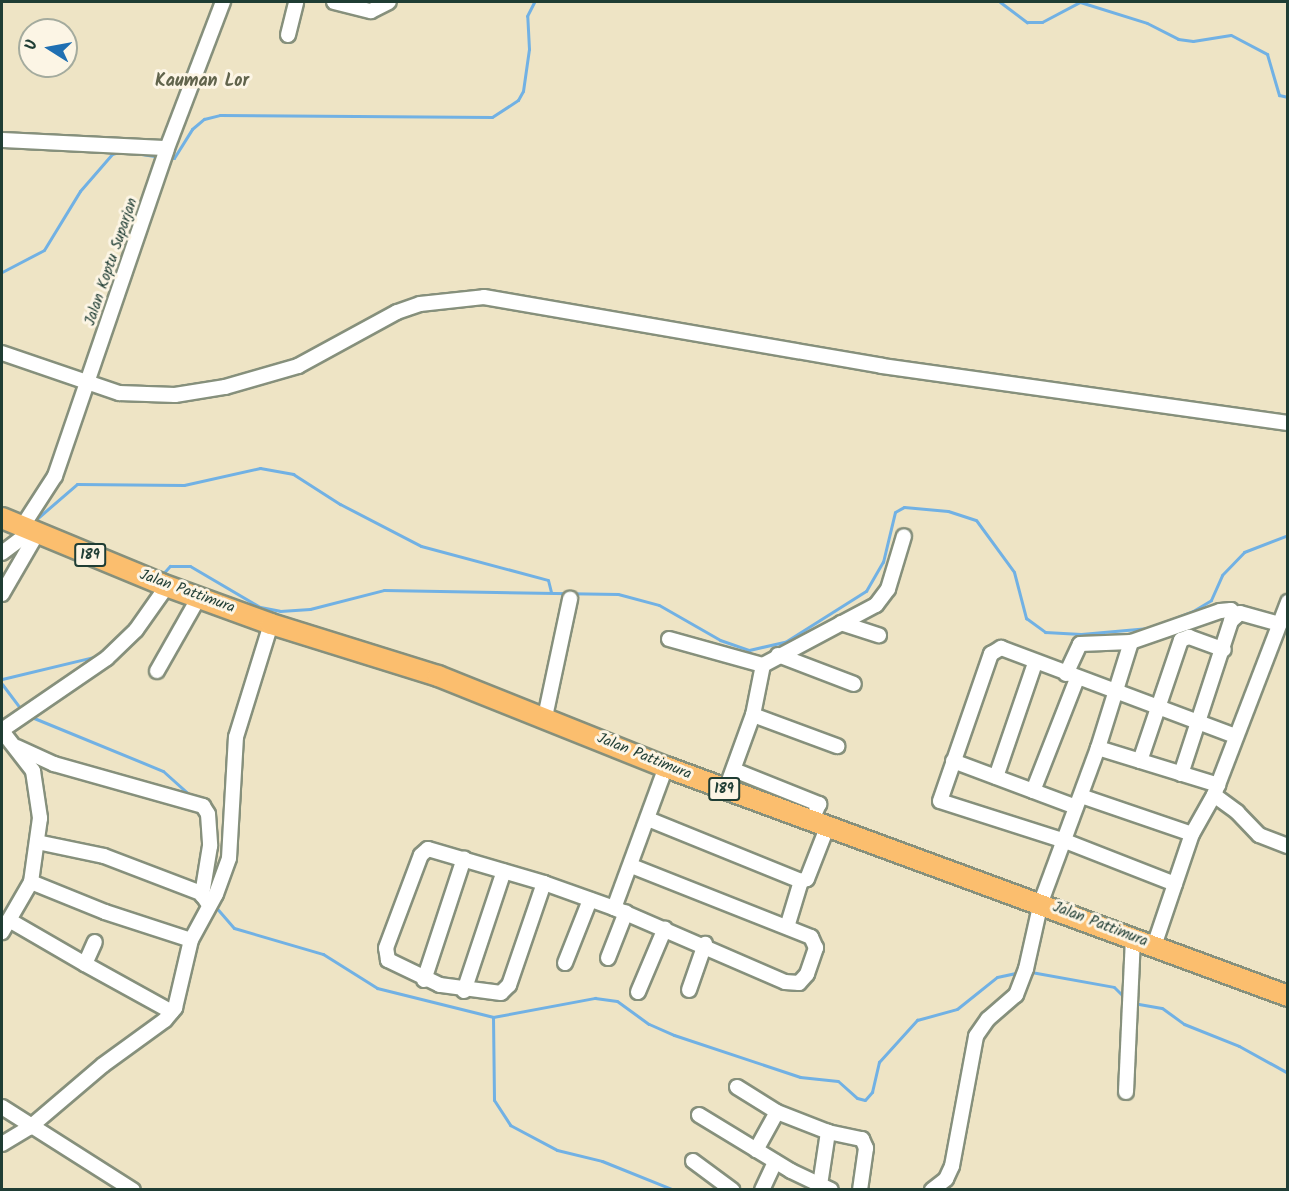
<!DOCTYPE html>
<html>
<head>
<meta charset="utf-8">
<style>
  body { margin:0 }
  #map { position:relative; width:1289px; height:1191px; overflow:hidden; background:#eee4c5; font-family:Kalam,sans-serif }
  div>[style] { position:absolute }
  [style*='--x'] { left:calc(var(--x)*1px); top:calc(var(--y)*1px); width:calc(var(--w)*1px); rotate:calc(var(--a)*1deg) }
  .stream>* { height:3px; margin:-1.5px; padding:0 1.5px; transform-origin:1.5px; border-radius:1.5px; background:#71b1e4 }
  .roads { filter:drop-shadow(2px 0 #86907c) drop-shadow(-2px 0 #86907c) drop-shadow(0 2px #86907c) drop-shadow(0 -2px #86907c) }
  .minor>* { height:14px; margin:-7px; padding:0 7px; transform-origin:7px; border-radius:7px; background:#fff }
  .primary>* { height:20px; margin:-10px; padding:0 10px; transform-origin:10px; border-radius:10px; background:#fbbe6e }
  span { translate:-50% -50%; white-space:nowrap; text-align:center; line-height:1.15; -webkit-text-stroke:6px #fcf5e5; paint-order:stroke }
  .shield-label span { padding:2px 4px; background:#fcf5e5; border:2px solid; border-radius:4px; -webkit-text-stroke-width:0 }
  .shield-label { font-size:14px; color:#1f3d34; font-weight:700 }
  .street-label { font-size:15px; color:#1f3d34 }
  .quarter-label { font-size:18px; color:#61644c; font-weight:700 }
  .frame { position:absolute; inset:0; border:3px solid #1f3d34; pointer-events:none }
  .north { position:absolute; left:18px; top:18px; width:60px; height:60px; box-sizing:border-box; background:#fcf5e5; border:2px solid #a4ab9e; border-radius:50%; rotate:281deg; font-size:16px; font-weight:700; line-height:24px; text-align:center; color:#1f3d34 }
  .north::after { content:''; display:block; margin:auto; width:21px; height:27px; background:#1f6fb2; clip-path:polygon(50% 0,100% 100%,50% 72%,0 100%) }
</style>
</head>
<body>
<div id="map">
  <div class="stream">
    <div style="--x:1000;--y:2;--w:34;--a:37"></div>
    <div style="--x:1027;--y:22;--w:15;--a:0"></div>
    <div style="--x:1042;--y:22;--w:43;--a:-27.8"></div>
    <div style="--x:1080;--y:2;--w:70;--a:17.4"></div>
    <div style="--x:1147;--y:23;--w:35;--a:27"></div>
    <div style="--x:1178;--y:39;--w:15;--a:8"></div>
    <div style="--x:1193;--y:41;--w:38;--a:-9"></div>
    <div style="--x:1231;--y:35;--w:41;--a:27.8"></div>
    <div style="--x:1267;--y:54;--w:43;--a:73.7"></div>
    <div style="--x:1279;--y:95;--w:9;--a:13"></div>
    <div style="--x:135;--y:153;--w:26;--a:9"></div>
    <div style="--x:167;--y:158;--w:7;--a:0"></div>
    <div style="--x:174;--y:158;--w:34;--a:-58"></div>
    <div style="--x:192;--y:129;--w:16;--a:-40"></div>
    <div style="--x:204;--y:119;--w:16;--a:-14"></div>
    <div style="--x:220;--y:115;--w:272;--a:0.4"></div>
    <div style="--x:492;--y:117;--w:31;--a:-33"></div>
    <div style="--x:518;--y:100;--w:10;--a:-61"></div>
    <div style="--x:523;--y:91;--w:42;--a:-81.9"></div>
    <div style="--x:529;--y:49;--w:33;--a:-93"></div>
    <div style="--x:527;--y:16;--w:16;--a:-63"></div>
    <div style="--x:2;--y:272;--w:47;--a:-27.6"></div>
    <div style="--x:44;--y:250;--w:69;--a:-58.6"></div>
    <div style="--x:80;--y:191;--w:49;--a:-49.1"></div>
    <div style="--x:112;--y:154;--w:7;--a:-16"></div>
    <div style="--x:33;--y:522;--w:58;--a:-40.8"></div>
    <div style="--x:77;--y:484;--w:107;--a:0.5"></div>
    <div style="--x:184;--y:485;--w:78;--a:-12.6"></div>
    <div style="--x:260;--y:468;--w:34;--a:10"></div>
    <div style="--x:293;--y:474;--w:56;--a:32.6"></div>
    <div style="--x:340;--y:504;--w:91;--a:27.4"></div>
    <div style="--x:421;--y:546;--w:131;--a:15"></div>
    <div style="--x:548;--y:580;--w:12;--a:76"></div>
    <div style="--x:160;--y:577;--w:15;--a:-48"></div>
    <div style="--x:170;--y:566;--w:20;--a:0"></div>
    <div style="--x:190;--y:566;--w:81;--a:30.4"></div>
    <div style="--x:260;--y:607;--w:20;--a:11"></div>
    <div style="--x:280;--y:611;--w:30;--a:-4"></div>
    <div style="--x:310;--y:609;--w:76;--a:-14.4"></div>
    <div style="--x:384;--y:590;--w:234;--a:1"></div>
    <div style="--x:618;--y:594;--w:42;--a:15"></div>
    <div style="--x:659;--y:605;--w:70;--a:29.8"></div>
    <div style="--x:720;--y:640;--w:31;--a:19"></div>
    <div style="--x:749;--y:650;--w:37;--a:-13"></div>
    <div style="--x:785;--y:642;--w:96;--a:-32.2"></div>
    <div style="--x:866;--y:591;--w:34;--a:-60"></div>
    <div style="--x:883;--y:562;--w:51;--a:-76.5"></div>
    <div style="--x:895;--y:512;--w:10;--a:-29"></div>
    <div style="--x:904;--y:507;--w:44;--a:5.2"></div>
    <div style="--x:948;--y:511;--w:29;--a:18"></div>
    <div style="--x:976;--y:520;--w:64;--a:53.8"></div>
    <div style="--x:1014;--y:572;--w:48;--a:75.4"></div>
    <div style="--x:1026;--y:618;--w:24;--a:36"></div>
    <div style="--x:1045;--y:632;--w:36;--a:3"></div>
    <div style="--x:1081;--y:634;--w:68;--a:-5"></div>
    <div style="--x:1149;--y:628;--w:47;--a:-21.1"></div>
    <div style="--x:1193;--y:611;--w:21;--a:-31"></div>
    <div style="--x:1211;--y:600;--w:27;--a:-66"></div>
    <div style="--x:1222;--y:575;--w:32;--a:-46"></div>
    <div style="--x:1244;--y:552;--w:47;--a:-21.1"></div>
    <div style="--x:2;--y:679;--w:99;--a:-13.5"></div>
    <div style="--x:2;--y:684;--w:34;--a:53"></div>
    <div style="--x:29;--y:716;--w:145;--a:22.3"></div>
    <div style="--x:163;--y:771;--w:38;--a:42"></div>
    <div style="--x:214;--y:905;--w:30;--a:49"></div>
    <div style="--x:234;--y:928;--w:93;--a:16.3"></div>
    <div style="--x:323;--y:954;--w:64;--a:32.2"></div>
    <div style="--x:377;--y:988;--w:120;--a:14"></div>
    <div style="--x:493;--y:1017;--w:83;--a:89.3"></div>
    <div style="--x:494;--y:1100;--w:30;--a:57"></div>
    <div style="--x:510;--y:1125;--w:53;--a:28"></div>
    <div style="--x:557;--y:1150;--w:46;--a:13.7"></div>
    <div style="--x:602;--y:1161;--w:78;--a:21.9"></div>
    <div style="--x:1031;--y:972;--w:84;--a:10.2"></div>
    <div style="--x:1114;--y:987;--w:18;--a:45"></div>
    <div style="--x:1133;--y:1003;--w:29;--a:10"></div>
    <div style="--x:1162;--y:1008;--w:27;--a:36"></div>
    <div style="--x:1184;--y:1024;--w:59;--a:21.8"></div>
    <div style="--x:1239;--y:1046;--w:56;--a:28.9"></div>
    <div style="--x:493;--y:1017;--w:104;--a:-10.6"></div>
    <div style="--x:595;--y:998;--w:22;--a:8"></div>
    <div style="--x:617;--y:1001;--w:39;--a:36"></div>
    <div style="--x:649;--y:1024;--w:27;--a:24"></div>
    <div style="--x:674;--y:1035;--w:133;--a:18.4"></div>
    <div style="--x:800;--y:1077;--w:38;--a:6"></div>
    <div style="--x:838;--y:1081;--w:25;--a:42"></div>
    <div style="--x:857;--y:1098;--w:8;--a:14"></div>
    <div style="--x:865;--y:1100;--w:11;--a:-49"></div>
    <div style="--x:872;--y:1092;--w:31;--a:-77"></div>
    <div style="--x:879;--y:1062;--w:57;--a:-47.9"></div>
    <div style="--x:917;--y:1020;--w:41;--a:-15.4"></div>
    <div style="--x:957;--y:1009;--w:51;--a:-38.7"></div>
    <div style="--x:997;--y:977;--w:25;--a:-12"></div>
  </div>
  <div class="roads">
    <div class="minor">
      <div style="--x:334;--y:2;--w:38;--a:14"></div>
      <div style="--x:371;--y:11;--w:20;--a:-27"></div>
      <div style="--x:288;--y:35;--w:34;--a:-76"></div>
      <div style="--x:2;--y:140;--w:165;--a:2.8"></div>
      <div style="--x:2;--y:353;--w:124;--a:18.9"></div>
      <div style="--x:119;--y:393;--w:56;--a:2"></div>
      <div style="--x:175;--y:395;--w:51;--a:-9.1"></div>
      <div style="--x:225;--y:387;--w:76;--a:-16"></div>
      <div style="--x:298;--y:366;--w:113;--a:-28.6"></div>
      <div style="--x:397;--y:312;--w:24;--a:-19"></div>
      <div style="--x:420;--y:304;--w:64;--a:-6.2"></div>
      <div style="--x:484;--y:297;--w:404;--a:9.8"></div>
      <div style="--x:882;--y:366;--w:410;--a:8"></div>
      <div style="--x:22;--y:527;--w:61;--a:-57.1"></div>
      <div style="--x:55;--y:476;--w:343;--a:-71.1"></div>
      <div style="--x:166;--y:151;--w:160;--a:-69.1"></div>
      <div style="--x:2;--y:553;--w:38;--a:-37"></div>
      <div style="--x:2;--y:594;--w:72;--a:-59.9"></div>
      <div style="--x:841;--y:623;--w:40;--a:18"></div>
      <div style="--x:669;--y:639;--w:98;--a:15.5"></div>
      <div style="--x:778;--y:655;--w:81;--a:20.9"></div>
      <div style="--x:157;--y:671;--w:85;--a:-60.4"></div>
      <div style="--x:1066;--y:674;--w:33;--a:-65"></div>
      <div style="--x:1080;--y:644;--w:51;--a:-2.2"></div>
      <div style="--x:1131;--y:642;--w:94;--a:-19.2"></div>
      <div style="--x:1220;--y:611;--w:11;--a:-5"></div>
      <div style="--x:1231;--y:610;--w:8;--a:50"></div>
      <div style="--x:753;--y:715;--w:90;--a:20.3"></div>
      <div style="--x:545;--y:717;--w:121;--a:-78"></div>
      <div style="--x:2;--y:730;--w:127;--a:-34.4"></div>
      <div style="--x:107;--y:658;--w:40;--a:-44"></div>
      <div style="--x:136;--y:630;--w:54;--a:-54.8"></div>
      <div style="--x:2;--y:731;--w:51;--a:52.2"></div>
      <div style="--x:33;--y:771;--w:48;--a:81.5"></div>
      <div style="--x:40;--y:818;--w:65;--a:98"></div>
      <div style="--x:31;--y:882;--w:58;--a:120.1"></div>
      <div style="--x:17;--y:747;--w:41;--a:24.7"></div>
      <div style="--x:54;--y:764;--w:155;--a:15.7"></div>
      <div style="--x:203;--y:806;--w:9;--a:58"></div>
      <div style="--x:208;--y:814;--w:32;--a:86"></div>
      <div style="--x:210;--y:846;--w:50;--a:99.3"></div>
      <div style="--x:1098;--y:748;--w:126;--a:17.1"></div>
      <div style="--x:953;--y:761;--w:131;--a:20.5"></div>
      <div style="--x:1140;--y:761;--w:128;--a:-71.3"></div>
      <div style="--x:1181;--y:640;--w:9;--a:-21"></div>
      <div style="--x:1189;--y:637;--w:37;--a:20"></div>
      <div style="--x:734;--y:770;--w:92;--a:21.8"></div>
      <div style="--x:819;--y:804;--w:17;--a:114"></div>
      <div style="--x:1181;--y:774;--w:161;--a:-71.9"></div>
      <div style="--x:1231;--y:621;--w:12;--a:-42"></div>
      <div style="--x:1240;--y:613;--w:41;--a:15.4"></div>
      <div style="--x:996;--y:777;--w:120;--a:-71.1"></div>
      <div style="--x:726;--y:789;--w:79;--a:-70"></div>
      <div style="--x:753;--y:715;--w:51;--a:-78.7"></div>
      <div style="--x:763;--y:665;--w:128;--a:-28"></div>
      <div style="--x:876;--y:605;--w:20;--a:-53"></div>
      <div style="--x:888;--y:589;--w:55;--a:-73.2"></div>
      <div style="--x:1033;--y:791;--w:120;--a:-68.6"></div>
      <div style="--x:1214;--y:795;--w:29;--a:36"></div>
      <div style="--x:1237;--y:812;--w:32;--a:46"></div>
      <div style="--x:1259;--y:835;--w:31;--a:21"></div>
      <div style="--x:1081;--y:796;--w:117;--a:18.9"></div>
      <div style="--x:648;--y:819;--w:165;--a:22.1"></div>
      <div style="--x:801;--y:881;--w:48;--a:106.9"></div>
      <div style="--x:37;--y:842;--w:68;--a:11.8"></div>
      <div style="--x:104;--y:856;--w:104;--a:20.9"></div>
      <div style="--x:201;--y:893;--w:11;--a:56"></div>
      <div style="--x:801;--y:881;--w:6;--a:-18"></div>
      <div style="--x:807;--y:879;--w:58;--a:-68.7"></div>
      <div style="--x:31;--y:882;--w:80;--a:22.1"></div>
      <div style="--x:105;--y:912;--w:90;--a:18"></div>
      <div style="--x:544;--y:883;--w:108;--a:108.9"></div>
      <div style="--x:509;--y:985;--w:11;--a:135"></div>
      <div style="--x:501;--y:993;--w:62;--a:-172.5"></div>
      <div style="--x:440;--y:985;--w:58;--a:-154.3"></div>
      <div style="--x:388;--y:960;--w:12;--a:-99"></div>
      <div style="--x:386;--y:948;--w:99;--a:-69.4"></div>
      <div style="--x:421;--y:855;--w:9;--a:-41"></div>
      <div style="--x:428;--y:849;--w:121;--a:16.3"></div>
      <div style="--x:544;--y:883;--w:74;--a:19.7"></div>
      <div style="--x:614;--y:908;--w:150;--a:-69.8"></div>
      <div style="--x:1175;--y:884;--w:118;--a:-158.6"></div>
      <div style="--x:1065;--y:841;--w:131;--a:-162.3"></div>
      <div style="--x:940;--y:801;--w:156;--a:-70.9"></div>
      <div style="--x:991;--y:654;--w:12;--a:-31"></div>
      <div style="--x:1001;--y:648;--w:250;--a:20.6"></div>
      <div style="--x:614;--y:908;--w:186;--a:23.4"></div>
      <div style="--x:785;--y:982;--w:14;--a:4"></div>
      <div style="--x:799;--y:983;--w:12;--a:-48"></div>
      <div style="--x:807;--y:974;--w:28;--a:-71"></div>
      <div style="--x:816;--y:948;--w:12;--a:-114"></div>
      <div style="--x:811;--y:937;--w:193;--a:-158.4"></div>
      <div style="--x:9;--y:920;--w:88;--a:30.1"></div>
      <div style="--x:85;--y:964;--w:24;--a:-66"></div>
      <div style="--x:1154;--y:946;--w:118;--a:-71.3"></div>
      <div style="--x:1192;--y:834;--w:45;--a:-60.6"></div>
      <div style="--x:1214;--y:795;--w:207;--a:-69"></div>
      <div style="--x:608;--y:958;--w:49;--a:-68.6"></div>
      <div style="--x:565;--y:963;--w:68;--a:-68.4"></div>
      <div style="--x:85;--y:964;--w:99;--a:28.9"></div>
      <div style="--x:424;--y:980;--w:128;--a:-71.8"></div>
      <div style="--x:689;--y:990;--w:49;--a:-70.8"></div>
      <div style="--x:464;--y:991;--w:126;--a:-71.6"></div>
      <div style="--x:638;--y:992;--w:69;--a:-67.1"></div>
      <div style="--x:737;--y:1087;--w:47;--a:32"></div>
      <div style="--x:1126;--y:1092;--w:154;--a:-87.4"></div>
      <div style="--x:2;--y:1107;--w:155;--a:32.4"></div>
      <div style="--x:699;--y:1115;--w:108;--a:31.3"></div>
      <div style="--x:791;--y:1171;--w:44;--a:25.4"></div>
      <div style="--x:2;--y:1144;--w:31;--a:-31"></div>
      <div style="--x:29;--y:1128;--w:97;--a:-40.4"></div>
      <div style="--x:103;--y:1065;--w:77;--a:-36"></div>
      <div style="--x:165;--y:1020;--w:16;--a:-50"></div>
      <div style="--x:175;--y:1008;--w:70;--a:-76.8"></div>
      <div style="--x:191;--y:940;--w:52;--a:-61.5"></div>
      <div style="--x:216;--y:894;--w:38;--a:-70"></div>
      <div style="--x:229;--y:858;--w:121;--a:-86.7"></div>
      <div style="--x:236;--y:737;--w:118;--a:-72.8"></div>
      <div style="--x:756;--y:1150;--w:43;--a:-61.1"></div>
      <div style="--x:777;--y:1112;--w:55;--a:21.4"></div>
      <div style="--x:828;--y:1132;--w:35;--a:12"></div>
      <div style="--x:862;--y:1139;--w:10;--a:66"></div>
      <div style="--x:866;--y:1148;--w:42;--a:98.1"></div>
      <div style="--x:693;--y:1161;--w:49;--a:36.6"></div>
      <div style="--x:820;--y:1185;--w:54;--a:-81.4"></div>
      <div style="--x:762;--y:1190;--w:31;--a:-65"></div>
      <div style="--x:932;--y:1190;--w:18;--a:-38"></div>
      <div style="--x:946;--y:1179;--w:14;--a:-65"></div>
      <div style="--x:952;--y:1166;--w:132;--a:-79.5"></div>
      <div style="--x:976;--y:1036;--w:21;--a:-55"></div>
      <div style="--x:988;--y:1019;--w:37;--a:-41"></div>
      <div style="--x:1016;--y:995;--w:28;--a:-69"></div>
      <div style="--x:1026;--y:969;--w:69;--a:-77.4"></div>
      <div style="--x:1041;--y:902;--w:164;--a:-69.7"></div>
      <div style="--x:1098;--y:748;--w:111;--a:-72.7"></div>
    </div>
    <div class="primary">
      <div style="--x:2;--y:518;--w:172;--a:22.5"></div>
      <div style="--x:161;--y:584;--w:117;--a:20"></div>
      <div style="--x:271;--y:624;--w:175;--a:17.3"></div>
      <div style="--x:438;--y:676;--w:245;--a:21.8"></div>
      <div style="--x:666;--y:767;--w:663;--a:20.21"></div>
    </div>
  </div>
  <div class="shield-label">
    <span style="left:90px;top:555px">189</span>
    <span style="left:724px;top:789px">189</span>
  </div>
  <div class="street-label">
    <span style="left:112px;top:262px;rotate:-71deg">Jalan Koptu Suparjan</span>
    <span style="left:187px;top:592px;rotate:20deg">Jalan Pattimura</span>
    <span style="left:644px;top:757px;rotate:22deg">Jalan Pattimura</span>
    <span style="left:1100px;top:925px;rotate:21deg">Jalan Pattimura</span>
  </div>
  <div class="quarter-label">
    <span style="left:202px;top:82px">Kauman Lor</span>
  </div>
  <div class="frame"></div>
  <div class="north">U</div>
</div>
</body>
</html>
